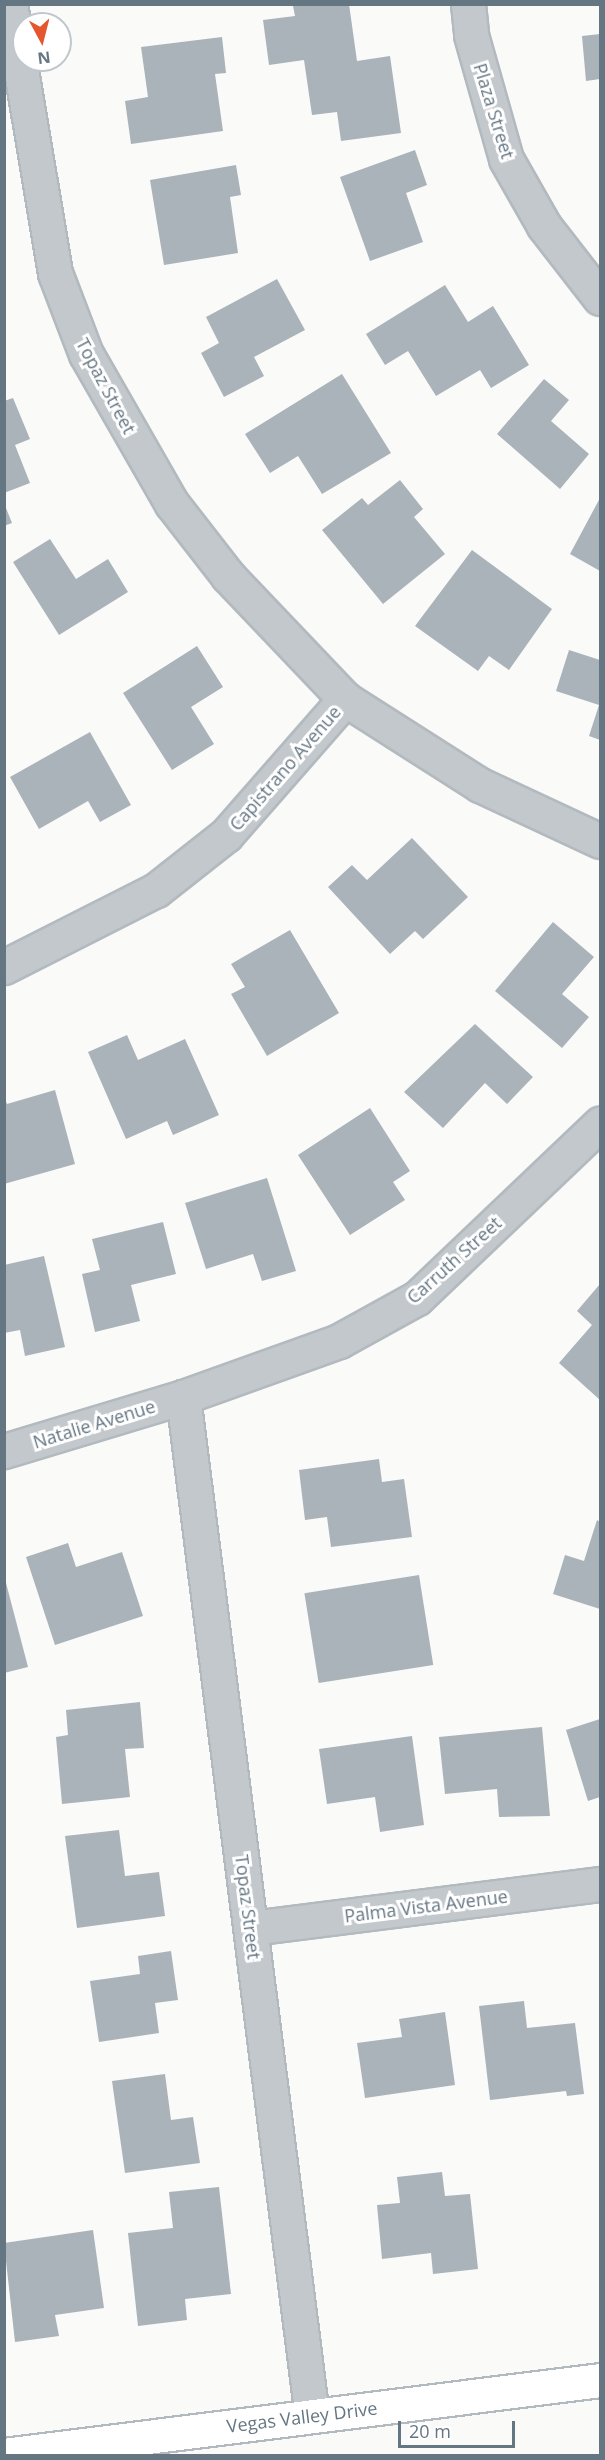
<!DOCTYPE html>
<html>
<head>
<meta charset="utf-8">
<style>
  body { margin:0 }
  #map { position:relative; width:605px; height:2460px; overflow:hidden; background:#fafaf8; font-family:"Open Sans",sans-serif }
  div>[style] { position:absolute }
  [style*='--x'] { left:calc(var(--x)*1px); top:calc(var(--y)*1px); width:calc(var(--w)*1px); rotate:calc(var(--a)*1deg) }
  .building>* { inset:0; background:#aab3b9; transform-origin:0 0 }
  .roads { filter:drop-shadow(2px 0 #b3babf) drop-shadow(-2px 0 #b3babf) drop-shadow(0 2px #b3babf) drop-shadow(0 -2px #b3babf) }
  .street>* { height:33px; margin:-16.5px; padding:0 16.5px; transform-origin:16.5px; border-radius:16.5px; background:#c3c8cc }
  .secondary>* { height:33px; margin:-16.5px; padding:0 16.5px; transform-origin:16.5px; border-radius:16.5px; background:#fff }
  span { translate:-50% -50%; white-space:nowrap; text-align:center; line-height:1.15; -webkit-text-stroke:6px #fff; paint-order:stroke }
  .street-label { font-size:18px; color:#657683 }
  .frame { position:absolute; inset:0; border:6px solid #657683; pointer-events:none }
  .north { position:absolute; left:12px; top:12px; width:60px; height:60px; box-sizing:border-box; background:#fff; border:2px solid #c1c8cd; border-radius:50%; rotate:173deg; font-size:16px; font-weight:700; line-height:24px; text-align:center; color:#657683 }
  .north::after { content:''; display:block; margin:auto; width:21px; height:27px; background:#e4572e; clip-path:polygon(50% 0,100% 100%,50% 72%,0 100%) }
  .scale { position:absolute; left:398px; top:2421px; width:117px; height:27px; box-sizing:border-box; border:3px solid #657683; border-top:0; padding-left:8px; font-size:18px; line-height:21px; white-space:nowrap; color:#657683; -webkit-text-stroke:4px #fff; paint-order:stroke }
</style>
</head>
<body>
<div id="map">
  <div class="building">
    <div style="clip-path:polygon(349px 4px,357px 61px,390px 56px,401px 133px,341px 141px,337px 112px,312px 115px,304px 60px,269px 65px,263px 20px,295px 16px,293px 6px)"></div>
    <div style="clip-path:polygon(600px 34px,600px 79px,586px 81px,582px 36px)"></div>
    <div style="clip-path:polygon(222px 37px,226px 73px,215px 74px,223px 131px,131px 144px,125px 101px,148px 97px,141px 47px)"></div>
    <div style="clip-path:polygon(415px 150px,427px 185px,406px 193px,423px 242px,370px 261px,340px 177px)"></div>
    <div style="clip-path:polygon(236px 165px,241px 195px,230px 197px,238px 253px,164px 265px,150px 180px)"></div>
    <div style="clip-path:polygon(277px 279px,305px 330px,254px 357px,264px 376px,224px 397px,201px 353px,219px 343px,206px 317px)"></div>
    <div style="clip-path:polygon(445px 285px,468px 322px,493px 306px,529px 365px,491px 388px,480px 370px,436px 396px,408px 351px,385px 365px,366px 334px)"></div>
    <div style="clip-path:polygon(342px 374px,391px 453px,322px 494px,298px 456px,270px 473px,245px 434px)"></div>
    <div style="clip-path:polygon(544px 379px,569px 400px,551px 421px,589px 454px,560px 489px,497px 434px)"></div>
    <div style="clip-path:polygon(13px 398px,30px 439px,15px 445px,30px 483px,4px 493px,4px 401px)"></div>
    <div style="clip-path:polygon(400px 480px,423px 509px,414px 517px,445px 554px,383px 604px,322px 530px,362px 498px,368px 505px)"></div>
    <div style="clip-path:polygon(600px 498px,600px 571px,570px 554px)"></div>
    <div style="clip-path:polygon(4px 503px,12px 523px,4px 526px)"></div>
    <div style="clip-path:polygon(50px 539px,76px 579px,108px 559px,128px 592px,59px 635px,13px 562px)"></div>
    <div style="clip-path:polygon(472px 550px,552px 609px,509px 670px,489px 656px,478px 671px,415px 626px)"></div>
    <div style="clip-path:polygon(197px 646px,223px 687px,191px 707px,214px 744px,172px 770px,123px 693px)"></div>
    <div style="clip-path:polygon(569px 650px,600px 660px,600px 740px,589px 736px,599px 705px,556px 691px)"></div>
    <div style="clip-path:polygon(90px 732px,131px 805px,100px 822px,88px 801px,39px 829px,10px 777px)"></div>
    <div style="clip-path:polygon(412px 838px,468px 897px,423px 939px,415px 931px,390px 954px,328px 887px,352px 865px,367px 880px)"></div>
    <div style="clip-path:polygon(553px 922px,594px 957px,562px 994px,589px 1017px,562px 1048px,495px 991px)"></div>
    <div style="clip-path:polygon(290px 930px,339px 1013px,267px 1056px,231px 994px,245px 987px,231px 964px)"></div>
    <div style="clip-path:polygon(475px 1024px,533px 1077px,507px 1104px,485px 1083px,443px 1128px,404px 1092px)"></div>
    <div style="clip-path:polygon(127px 1035px,138px 1060px,185px 1039px,219px 1115px,173px 1135px,167px 1121px,126px 1139px,88px 1052px)"></div>
    <div style="clip-path:polygon(55px 1090px,75px 1164px,4px 1184px,4px 1097px,7px 1104px)"></div>
    <div style="clip-path:polygon(370px 1108px,410px 1171px,393px 1182px,405px 1200px,350px 1235px,298px 1155px)"></div>
    <div style="clip-path:polygon(267px 1178px,296px 1271px,262px 1281px,253px 1254px,206px 1269px,185px 1203px)"></div>
    <div style="clip-path:polygon(163px 1222px,176px 1274px,131px 1285px,140px 1321px,95px 1332px,82px 1274px,100px 1270px,92px 1239px)"></div>
    <div style="clip-path:polygon(44px 1256px,65px 1347px,25px 1356px,20px 1330px,4px 1333px,4px 1265px)"></div>
    <div style="clip-path:polygon(600px 1284px,600px 1400px,559px 1363px,592px 1325px,577px 1311px)"></div>
    <div style="clip-path:polygon(379px 1459px,382px 1482px,404px 1479px,412px 1537px,331px 1547px,327px 1517px,305px 1520px,299px 1470px)"></div>
    <div style="clip-path:polygon(597px 1520px,600px 1522px,600px 1609px,553px 1594px,565px 1555px,584px 1561px)"></div>
    <div style="clip-path:polygon(68px 1543px,76px 1567px,122px 1552px,143px 1616px,55px 1645px,26px 1557px)"></div>
    <div style="left:419px;top:1575px;width:91px;height:116px;rotate:81deg"></div>
    <div style="clip-path:polygon(5px 1579px,28px 1667px,4px 1673px,4px 1580px)"></div>
    <div style="clip-path:polygon(140px 1702px,144px 1748px,125px 1749px,130px 1797px,62px 1804px,56px 1737px,68px 1735px,66px 1710px)"></div>
    <div style="clip-path:polygon(600px 1719px,600px 1797px,588px 1801px,566px 1730px)"></div>
    <div style="clip-path:polygon(542px 1727px,550px 1816px,499px 1817px,497px 1789px,445px 1794px,439px 1737px)"></div>
    <div style="clip-path:polygon(412px 1736px,424px 1825px,380px 1832px,375px 1797px,327px 1804px,319px 1749px)"></div>
    <div style="clip-path:polygon(119px 1830px,125px 1876px,159px 1872px,165px 1916px,77px 1928px,65px 1836px)"></div>
    <div style="clip-path:polygon(171px 1951px,178px 2000px,155px 2003px,159px 2033px,99px 2042px,90px 1981px,140px 1974px,138px 1956px)"></div>
    <div style="clip-path:polygon(524px 2001px,527px 2028px,575px 2023px,584px 2094px,567px 2096px,566px 2091px,490px 2100px,479px 2006px)"></div>
    <div style="clip-path:polygon(445px 2012px,455px 2085px,365px 2098px,357px 2043px,402px 2037px,399px 2019px)"></div>
    <div style="clip-path:polygon(165px 2074px,171px 2120px,193px 2117px,200px 2163px,125px 2173px,112px 2081px)"></div>
    <div style="clip-path:polygon(442px 2172px,445px 2196px,470px 2194px,478px 2269px,433px 2274px,431px 2253px,382px 2259px,377px 2205px,400px 2203px,397px 2177px)"></div>
    <div style="clip-path:polygon(219px 2187px,231px 2294px,185px 2299px,187px 2320px,138px 2326px,128px 2233px,173px 2228px,169px 2192px)"></div>
    <div style="clip-path:polygon(93px 2230px,104px 2308px,55px 2315px,59px 2336px,15px 2342px,4px 2243px)"></div>
  </div>
  <div class="roads">
    <div class="street">
      <div style="--x:10;--y:4;--w:273;--a:80.5"></div>
      <div style="--x:55;--y:273;--w:87;--a:69.1"></div>
      <div style="--x:86;--y:354;--w:173;--a:60.2"></div>
      <div style="--x:172;--y:504;--w:91;--a:52.1"></div>
      <div style="--x:228;--y:576;--w:170;--a:46.4"></div>
      <div style="--x:345;--y:699;--w:160;--a:32.5"></div>
      <div style="--x:480;--y:785;--w:132;--a:25"></div>
      <div style="--x:468;--y:4;--w:31;--a:84"></div>
      <div style="--x:471;--y:35;--w:129;--a:74.2"></div>
      <div style="--x:506;--y:159;--w:77;--a:60.4"></div>
      <div style="--x:544;--y:226;--w:91;--a:52.1"></div>
      <div style="--x:4;--y:967;--w:170;--a:-26.9"></div>
      <div style="--x:156;--y:890;--w:89;--a:-38.2"></div>
      <div style="--x:226;--y:835;--w:181;--a:-48.8"></div>
      <div style="--x:183;--y:1397;--w:1027;--a:82.79"></div>
      <div style="--x:4;--y:1451;--w:187;--a:-16.8"></div>
      <div style="--x:183;--y:1397;--w:166;--a:-19.7"></div>
      <div style="--x:339;--y:1341;--w:89;--a:-28.9"></div>
      <div style="--x:417;--y:1298;--w:253;--a:-43.6"></div>
      <div style="--x:251;--y:1928;--w:352;--a:-7.2"></div>
    </div>
    <div class="secondary">
      <div style="--x:4;--y:2455;--w:601;--a:-7.17"></div>
    </div>
  </div>
  <div class="street-label">
    <span style="left:494px;top:111px;rotate:73deg">Plaza Street</span>
    <span style="left:106px;top:386px;rotate:62deg">Topaz Street</span>
    <span style="left:285px;top:768px;rotate:-49deg">Capistrano Avenue</span>
    <span style="left:454px;top:1260px;rotate:-42deg">Carruth Street</span>
    <span style="left:94px;top:1424px;rotate:-17deg">Natalie Avenue</span>
    <span style="left:426px;top:1906px;rotate:-7deg">Palma Vista Avenue</span>
    <span style="left:248px;top:1907px;rotate:83deg">Topaz Street</span>
    <span style="left:302px;top:2417px;rotate:-7deg">Vegas Valley Drive</span>
  </div>
  <div class="frame"></div>
  <div class="north">N</div>
  <div class="scale">20 m</div>
</div>
</body>
</html>
